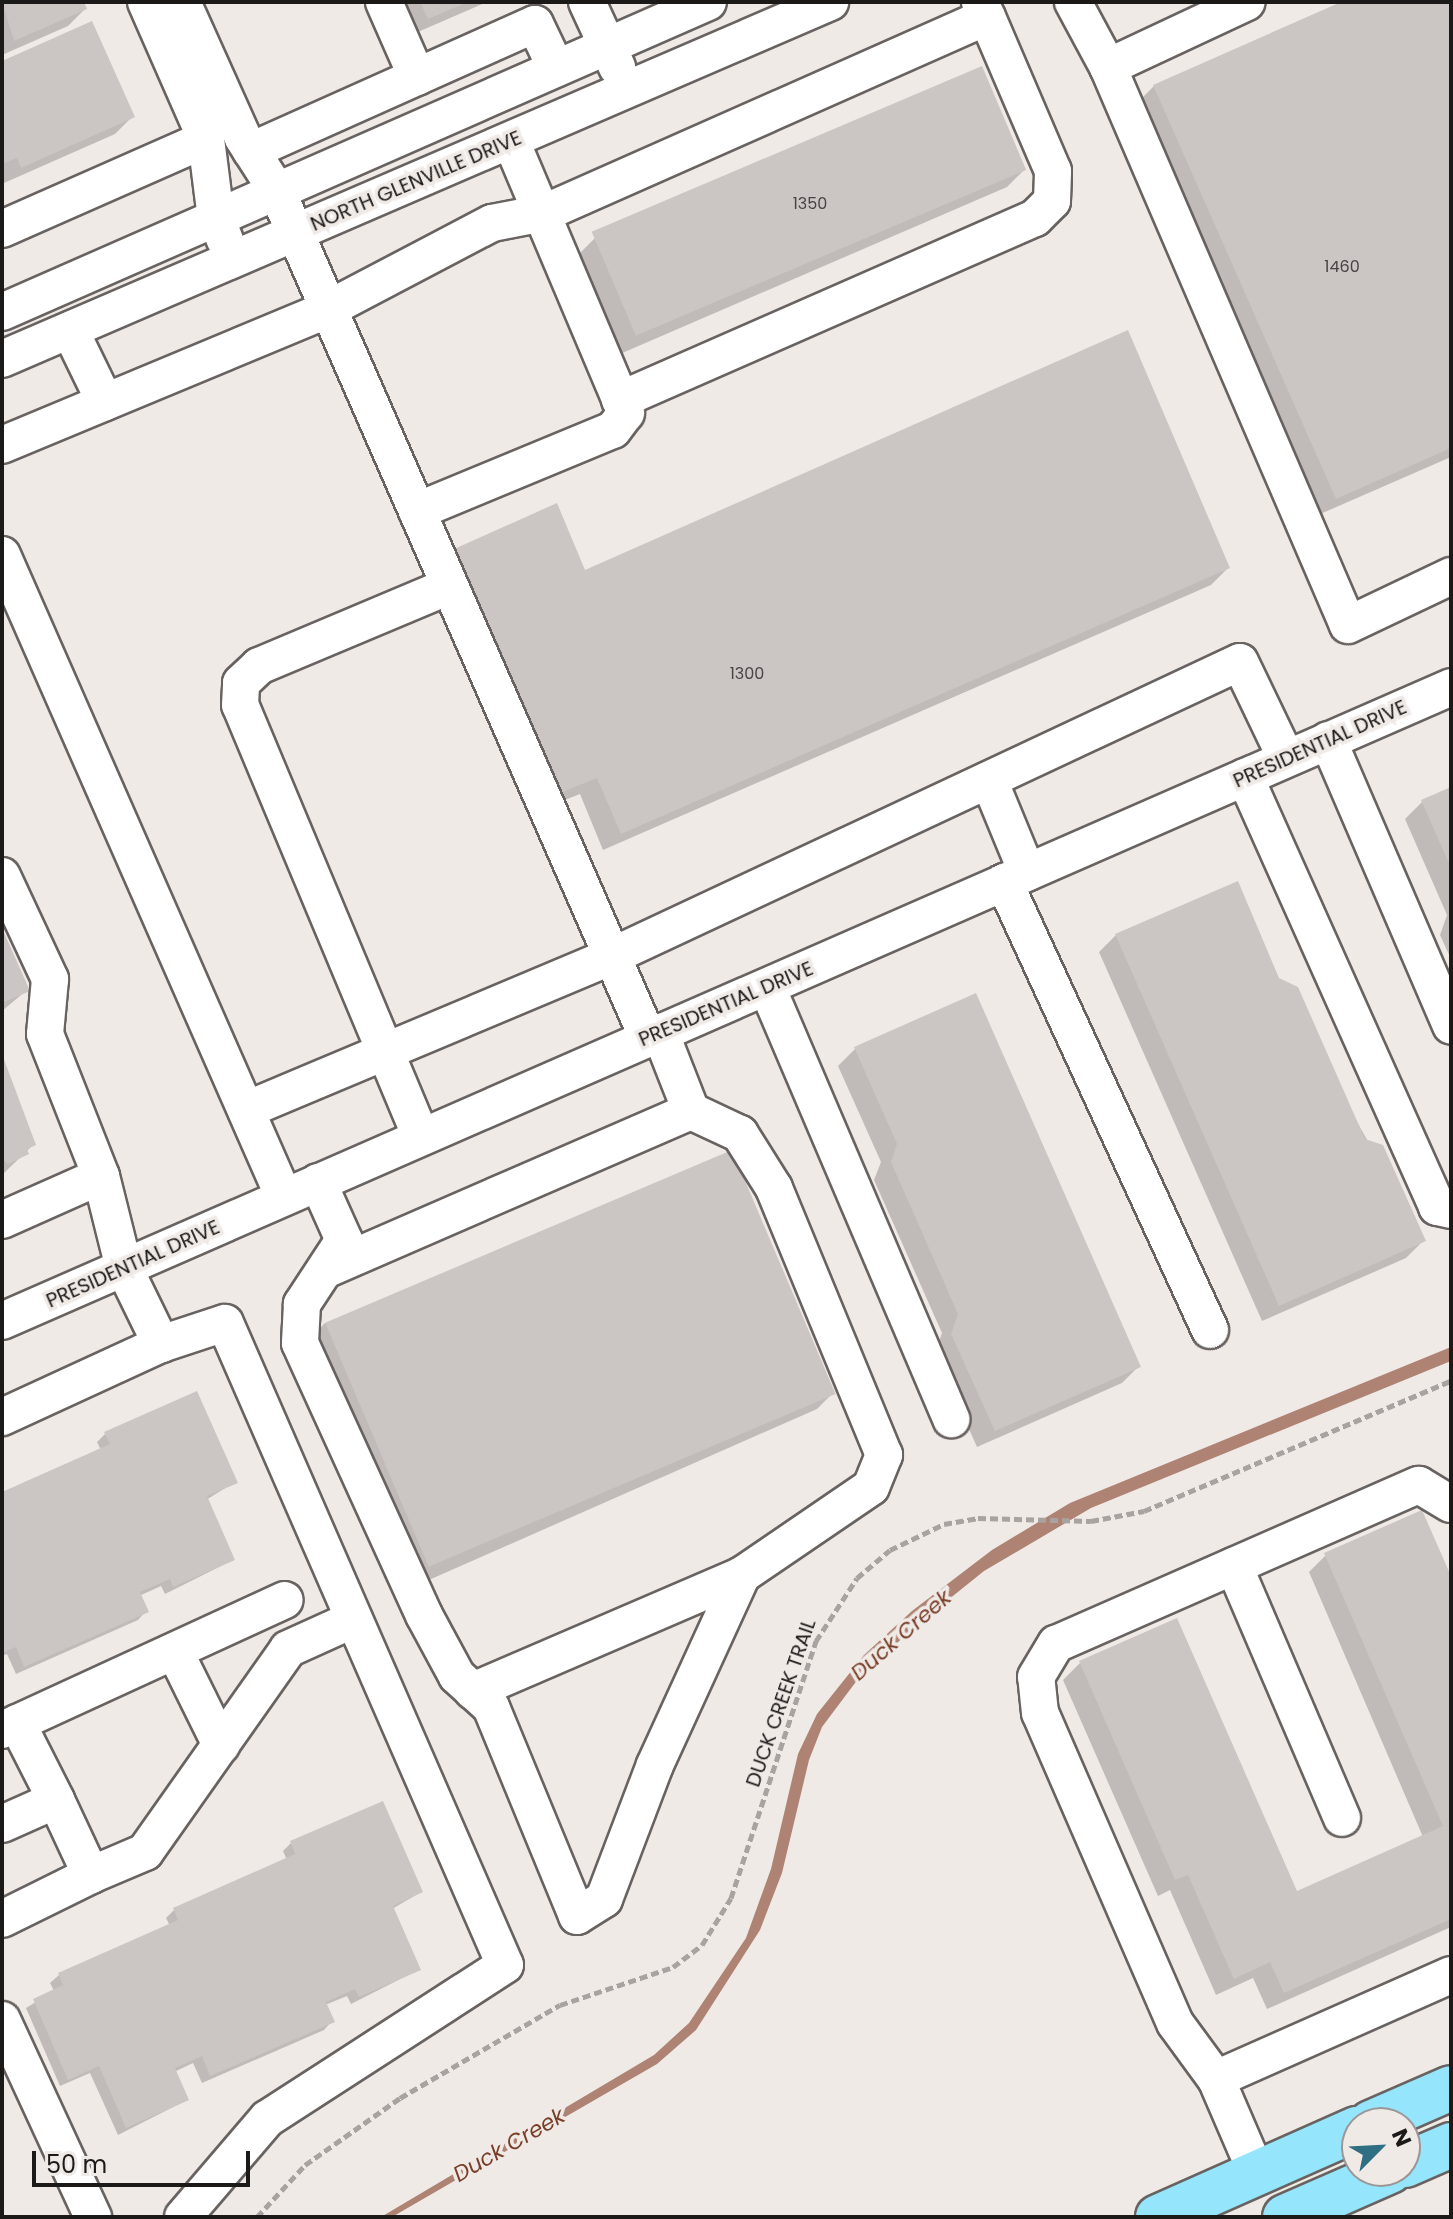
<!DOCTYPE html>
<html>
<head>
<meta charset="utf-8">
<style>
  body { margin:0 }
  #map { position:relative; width:1453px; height:2219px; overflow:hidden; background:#f0eae7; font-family:Poppins,sans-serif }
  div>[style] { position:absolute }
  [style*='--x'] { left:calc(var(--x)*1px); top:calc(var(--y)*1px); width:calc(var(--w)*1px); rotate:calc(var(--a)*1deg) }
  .water>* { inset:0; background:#ae8373 }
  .shadow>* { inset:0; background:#0003 }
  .building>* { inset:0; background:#cbc5c3; transform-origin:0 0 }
  .path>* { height:5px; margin-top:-2.5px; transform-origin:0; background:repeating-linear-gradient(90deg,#a8a3a1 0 8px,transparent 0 12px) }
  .roads { filter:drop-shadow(2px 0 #686360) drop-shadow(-2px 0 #686360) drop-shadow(0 2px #686360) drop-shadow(0 -2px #686360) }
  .minor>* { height:36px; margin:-18px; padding:0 18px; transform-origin:18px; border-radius:18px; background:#fff }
  .major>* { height:44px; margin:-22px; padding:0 22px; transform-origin:22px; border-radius:22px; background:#95e5fd }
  span { translate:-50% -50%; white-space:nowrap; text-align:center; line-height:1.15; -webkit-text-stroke:7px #f0eae7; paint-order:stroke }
  .number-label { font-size:16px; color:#484444 }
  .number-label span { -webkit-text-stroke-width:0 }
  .street-label { font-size:20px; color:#1c1919 }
  .water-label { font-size:22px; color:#783e27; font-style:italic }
  .frame { position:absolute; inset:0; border:4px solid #1c1919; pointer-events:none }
  .north { position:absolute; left:1341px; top:2107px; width:80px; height:80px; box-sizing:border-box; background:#f0eae7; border:2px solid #9b9695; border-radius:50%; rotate:66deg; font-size:22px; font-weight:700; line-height:32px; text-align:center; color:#1c1919 }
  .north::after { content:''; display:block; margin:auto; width:28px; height:36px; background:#2f6f83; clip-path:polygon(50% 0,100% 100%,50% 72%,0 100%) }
  .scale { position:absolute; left:32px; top:2151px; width:218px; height:36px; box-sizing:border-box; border:4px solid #1c1919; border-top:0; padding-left:10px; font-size:24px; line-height:28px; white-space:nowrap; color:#1c1919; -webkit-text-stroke:6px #f0eae7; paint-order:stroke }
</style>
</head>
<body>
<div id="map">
  <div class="water">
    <div style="clip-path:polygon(1451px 1347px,1451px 1361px,1091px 1508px,984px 1571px,923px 1620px,861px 1675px,822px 1727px,809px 1760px,782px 1873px,760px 1930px,696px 2030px,657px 2064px,392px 2217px,381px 2217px,654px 2055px,689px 2023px,746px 1938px,771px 1869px,798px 1754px,817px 1714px,864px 1655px,912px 1611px,992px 1550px,1070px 1503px)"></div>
  </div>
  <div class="shadow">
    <div style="clip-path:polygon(2px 2px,82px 2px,85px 9px,68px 26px,2px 55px)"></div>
    <div style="clip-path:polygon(396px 2px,487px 2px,411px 35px)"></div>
    <div style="clip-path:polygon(1346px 2px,1451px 2px,1451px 457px,1318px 515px,1137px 103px,1154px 86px)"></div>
    <div style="clip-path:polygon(2px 63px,132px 117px,115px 134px,4px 183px)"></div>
    <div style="clip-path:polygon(1024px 170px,1007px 187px,620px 354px,578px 255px,595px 238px)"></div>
    <div style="clip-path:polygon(1228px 568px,1211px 585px,603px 850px,580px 794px,542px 809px,584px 573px)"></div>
    <div style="clip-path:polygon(1451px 789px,1451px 959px,1440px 935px,1447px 915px,1405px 819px,1422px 802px)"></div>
    <div style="clip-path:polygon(2px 933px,27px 990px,2px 1011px)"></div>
    <div style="clip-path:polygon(1116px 935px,1278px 979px,1423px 1241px,1406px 1258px,1262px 1321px,1099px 952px)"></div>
    <div style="clip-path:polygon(855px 1049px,1139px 1366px,1122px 1383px,977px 1447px,935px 1353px,942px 1333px,874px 1180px,881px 1162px,838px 1066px)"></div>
    <div style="clip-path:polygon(2px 1064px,34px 1144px,2px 1175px)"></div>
    <div style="clip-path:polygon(325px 1323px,834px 1392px,817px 1409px,413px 1587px,308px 1340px)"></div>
    <div style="clip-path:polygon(105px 1434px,235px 1482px,206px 1500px,233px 1560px,165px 1594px,161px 1586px,139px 1596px,146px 1611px,138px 1620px,16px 1674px,7px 1654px,2px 1656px,2px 1494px,101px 1450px,97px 1442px)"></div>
    <div style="clip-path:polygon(1326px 1555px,1451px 1581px,1451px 1927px,1267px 2009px,1253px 1978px,1216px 1995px,1170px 1890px,1158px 1896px,1063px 1680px,1080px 1663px,1296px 1893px,1423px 1837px,1309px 1572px)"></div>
    <div style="clip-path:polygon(291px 1843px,421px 1892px,392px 1909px,418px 1970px,351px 2004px,347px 1996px,325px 2005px,332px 2021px,324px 2030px,202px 2083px,193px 2063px,174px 2072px,187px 2100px,118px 2135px,90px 2073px,60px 2086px,26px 2008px,54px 1991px,50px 1983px,59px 1975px,170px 1926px,166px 1918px,174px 1910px,287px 1860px,283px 1851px)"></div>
  </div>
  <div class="building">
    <div style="clip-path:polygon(2px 2px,84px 2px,87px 9px,14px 41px)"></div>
    <div style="clip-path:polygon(420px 2px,468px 2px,428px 19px)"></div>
    <div style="clip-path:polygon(1341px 2px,1451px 2px,1451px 448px,1336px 499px,1153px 85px)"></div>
    <div style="clip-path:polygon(92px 21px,135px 117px,21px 168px,17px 158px,2px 164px,2px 61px)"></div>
    <div style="left:982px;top:66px;width:113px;height:424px;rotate:67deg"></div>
    <div style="clip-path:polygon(1128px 330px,1230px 568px,621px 834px,597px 778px,560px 793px,452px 550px,557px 503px,585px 570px)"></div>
    <div style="clip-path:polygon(1451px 787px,1451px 868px,1421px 800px)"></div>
    <div style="clip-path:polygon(1238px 881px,1279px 978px,1298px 987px,1365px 1139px,1383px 1145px,1426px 1241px,1279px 1306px,1115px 934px)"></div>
    <div style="clip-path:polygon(2px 928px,30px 991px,2px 1003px)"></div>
    <div style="clip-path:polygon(976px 993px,1141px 1367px,995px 1431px,951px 1334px,958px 1314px,891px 1162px,897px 1144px,854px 1047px)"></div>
    <div style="clip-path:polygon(2px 1054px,36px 1145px,27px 1149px,29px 1154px,8px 1164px,2px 1159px)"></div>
    <div style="left:732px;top:1150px;width:265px;height:442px;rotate:67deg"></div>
    <div style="clip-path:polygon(197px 1391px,238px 1483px,207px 1496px,235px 1560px,173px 1587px,170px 1579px,140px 1592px,149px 1612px,24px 1667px,16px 1647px,2px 1653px,2px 1492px,110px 1444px,104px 1432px)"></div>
    <div style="clip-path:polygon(1422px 1510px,1451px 1576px,1451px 1919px,1284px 1993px,1270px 1962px,1234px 1979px,1188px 1875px,1175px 1880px,1079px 1661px,1177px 1618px,1297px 1891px,1443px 1826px,1324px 1553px)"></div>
    <div style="clip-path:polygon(383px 1801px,423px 1892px,393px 1906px,421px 1970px,359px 1997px,355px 1989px,326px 2002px,335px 2022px,210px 2076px,202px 2056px,175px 2068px,189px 2100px,126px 2128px,99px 2066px,68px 2080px,33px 1999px,63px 1985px,58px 1973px,178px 1920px,173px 1908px,295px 1854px,290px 1841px)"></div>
  </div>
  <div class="path">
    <div style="--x:257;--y:2217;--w:71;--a:-47.3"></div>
    <div style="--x:305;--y:2165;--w:116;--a:-35.2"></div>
    <div style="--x:400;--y:2098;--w:185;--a:-30.2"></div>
    <div style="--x:560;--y:2005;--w:119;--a:-18.6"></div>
    <div style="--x:673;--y:1967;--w:36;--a:-37"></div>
    <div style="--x:702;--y:1945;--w:55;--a:-58.3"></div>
    <div style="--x:731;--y:1898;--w:271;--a:-71.7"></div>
    <div style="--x:816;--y:1641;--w:75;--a:-56.9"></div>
    <div style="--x:857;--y:1578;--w:43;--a:-40.3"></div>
    <div style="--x:890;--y:1550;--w:60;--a:-25.7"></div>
    <div style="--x:944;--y:1524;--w:35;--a:-10"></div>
    <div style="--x:978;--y:1518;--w:113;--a:1.5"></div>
    <div style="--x:1091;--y:1521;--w:54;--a:-10.7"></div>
    <div style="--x:1144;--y:1511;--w:333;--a:-23"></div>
  </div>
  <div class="roads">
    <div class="minor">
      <div style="--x:146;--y:2;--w:150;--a:66.3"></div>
      <div style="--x:206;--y:139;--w:80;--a:82.8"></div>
      <div style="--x:216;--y:218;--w:24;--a:68"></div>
      <div style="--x:182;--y:2;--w:149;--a:65.8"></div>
      <div style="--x:243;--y:138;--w:63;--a:57.3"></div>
      <div style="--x:277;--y:191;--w:925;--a:66.35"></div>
      <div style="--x:384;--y:2;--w:82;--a:66.3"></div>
      <div style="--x:587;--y:2;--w:72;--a:65.2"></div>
      <div style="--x:1073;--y:2;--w:74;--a:61.7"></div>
      <div style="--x:1108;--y:67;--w:607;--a:66.73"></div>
      <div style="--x:1348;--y:625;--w:114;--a:-25.4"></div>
      <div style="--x:1108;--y:67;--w:153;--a:-25.1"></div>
      <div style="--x:251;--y:151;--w:311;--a:-24.1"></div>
      <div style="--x:535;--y:24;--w:49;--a:64.5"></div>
      <div style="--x:2;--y:229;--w:223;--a:-23.8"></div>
      <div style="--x:2;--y:312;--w:771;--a:-23.71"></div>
      <div style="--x:70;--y:330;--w:80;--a:64.1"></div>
      <div style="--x:2;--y:359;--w:902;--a:-23.32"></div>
      <div style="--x:620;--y:400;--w:453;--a:-23.7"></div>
      <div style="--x:1035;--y:218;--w:24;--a:-45"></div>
      <div style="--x:1052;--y:201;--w:30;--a:-88"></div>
      <div style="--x:1053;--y:171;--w:168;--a:-113.2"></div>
      <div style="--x:2;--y:445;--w:353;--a:-22.6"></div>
      <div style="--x:328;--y:309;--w:185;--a:-27.7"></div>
      <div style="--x:492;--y:223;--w:53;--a:-10.9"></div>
      <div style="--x:544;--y:213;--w:484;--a:-23.9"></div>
      <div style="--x:987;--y:17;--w:17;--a:-115"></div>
      <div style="--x:417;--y:511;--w:212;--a:-22.5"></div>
      <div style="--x:613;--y:430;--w:21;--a:-53"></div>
      <div style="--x:626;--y:413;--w:295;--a:-112.9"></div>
      <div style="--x:2;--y:555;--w:701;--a:66.29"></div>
      <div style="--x:1328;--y:740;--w:311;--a:66.7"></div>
      <div style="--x:1245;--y:777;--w:471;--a:65.9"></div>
      <div style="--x:1437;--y:1207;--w:14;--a:12"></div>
      <div style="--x:989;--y:780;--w:100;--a:67.6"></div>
      <div style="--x:2;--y:876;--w:114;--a:65"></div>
      <div style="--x:50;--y:979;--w:55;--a:95.2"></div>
      <div style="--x:45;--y:1034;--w:153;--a:68.5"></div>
      <div style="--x:101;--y:1176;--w:95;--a:76"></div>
      <div style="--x:124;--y:1268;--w:85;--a:64"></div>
      <div style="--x:161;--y:1344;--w:175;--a:155.3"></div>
      <div style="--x:1004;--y:882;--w:493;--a:65.3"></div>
      <div style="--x:767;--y:987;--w:470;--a:66.9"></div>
      <div style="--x:246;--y:1110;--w:397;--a:-22.8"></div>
      <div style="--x:612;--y:956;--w:693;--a:-25.09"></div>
      <div style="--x:1240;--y:662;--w:106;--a:64.4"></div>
      <div style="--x:421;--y:1137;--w:468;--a:-112.7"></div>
      <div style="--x:240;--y:705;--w:22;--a:-87"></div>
      <div style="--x:241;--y:683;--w:25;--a:-43"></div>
      <div style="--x:259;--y:666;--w:206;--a:-22.8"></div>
      <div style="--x:318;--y:1182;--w:64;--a:65.9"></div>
      <div style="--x:344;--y:1240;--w:77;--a:123.3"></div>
      <div style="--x:302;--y:1304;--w:39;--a:93"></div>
      <div style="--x:300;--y:1343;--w:299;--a:65.5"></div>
      <div style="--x:424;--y:1615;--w:69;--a:61.6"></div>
      <div style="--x:457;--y:1676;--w:46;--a:42.4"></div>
      <div style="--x:491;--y:1707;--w:226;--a:67.6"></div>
      <div style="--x:577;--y:1916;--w:32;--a:-32"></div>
      <div style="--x:604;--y:1899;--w:143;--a:-69.2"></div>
      <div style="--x:655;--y:1765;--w:209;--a:-65.4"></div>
      <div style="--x:742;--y:1575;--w:156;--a:-34.3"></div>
      <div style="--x:871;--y:1487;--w:35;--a:-68"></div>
      <div style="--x:884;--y:1455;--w:289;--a:-112.4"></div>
      <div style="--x:774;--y:1188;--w:64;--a:-122.2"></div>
      <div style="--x:740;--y:1134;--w:54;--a:-154.9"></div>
      <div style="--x:691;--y:1111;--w:85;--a:-111.4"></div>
      <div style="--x:2;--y:1220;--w:108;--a:-24"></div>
      <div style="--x:325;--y:1270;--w:399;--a:-23.5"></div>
      <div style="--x:2;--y:1321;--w:1582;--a:-23.63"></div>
      <div style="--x:161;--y:1344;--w:67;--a:-18.2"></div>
      <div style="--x:225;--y:1323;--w:700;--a:66.44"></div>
      <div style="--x:505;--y:1965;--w:283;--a:147.1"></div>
      <div style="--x:267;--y:2119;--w:129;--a:130.6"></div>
      <div style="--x:1234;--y:1566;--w:274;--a:66.8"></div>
      <div style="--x:175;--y:1652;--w:104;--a:63.7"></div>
      <div style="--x:473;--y:1691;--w:293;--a:-23.3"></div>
      <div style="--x:17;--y:1723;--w:86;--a:63.1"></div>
      <div style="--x:2;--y:1730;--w:311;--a:-24.7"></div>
      <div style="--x:2;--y:1824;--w:59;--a:-24"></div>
      <div style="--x:56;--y:1800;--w:83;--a:65"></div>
      <div style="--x:91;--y:1875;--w:99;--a:153.7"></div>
      <div style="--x:91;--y:1875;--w:59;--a:-23.1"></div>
      <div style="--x:145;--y:1852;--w:248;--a:-54.8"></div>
      <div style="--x:288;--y:1649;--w:72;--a:-24.4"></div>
      <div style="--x:2;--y:2020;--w:217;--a:65.2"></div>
      <div style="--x:1216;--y:2079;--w:257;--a:-23.9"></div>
      <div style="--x:1257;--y:2174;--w:103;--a:-113.3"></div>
      <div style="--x:1216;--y:2079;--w:69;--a:-126.2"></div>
      <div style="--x:1175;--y:2023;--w:338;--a:-113.5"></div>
      <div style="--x:1040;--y:1713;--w:36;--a:-96"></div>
      <div style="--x:1036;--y:1677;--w:39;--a:-59"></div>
      <div style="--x:1056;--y:1644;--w:396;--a:-23.7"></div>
      <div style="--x:1419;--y:1485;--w:37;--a:31"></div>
    </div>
    <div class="major">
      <div style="--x:1371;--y:2123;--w:87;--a:-23.6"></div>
      <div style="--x:1405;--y:2165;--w:50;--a:-23.5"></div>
      <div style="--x:1158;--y:2217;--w:218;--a:-23.9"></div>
      <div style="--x:1285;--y:2217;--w:115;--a:-23.7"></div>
    </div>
  </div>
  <div class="number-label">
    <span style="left:810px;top:204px">1350</span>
    <span style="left:1342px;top:267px">1460</span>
    <span style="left:747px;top:674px">1300</span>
  </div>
  <div class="street-label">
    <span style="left:416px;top:181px;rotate:-23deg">NORTH GLENVILLE DRIVE</span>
    <span style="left:1320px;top:744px;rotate:-24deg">PRESIDENTIAL DRIVE</span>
    <span style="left:726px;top:1004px;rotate:-23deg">PRESIDENTIAL DRIVE</span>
    <span style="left:133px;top:1264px;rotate:-24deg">PRESIDENTIAL DRIVE</span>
    <span style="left:781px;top:1703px;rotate:-71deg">DUCK CREEK TRAIL</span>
  </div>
  <div class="water-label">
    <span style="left:901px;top:1635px;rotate:-41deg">Duck Creek</span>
    <span style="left:509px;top:2145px;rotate:-30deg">Duck Creek</span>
  </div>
  <div class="frame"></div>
  <div class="north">N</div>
  <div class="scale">50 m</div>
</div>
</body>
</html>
